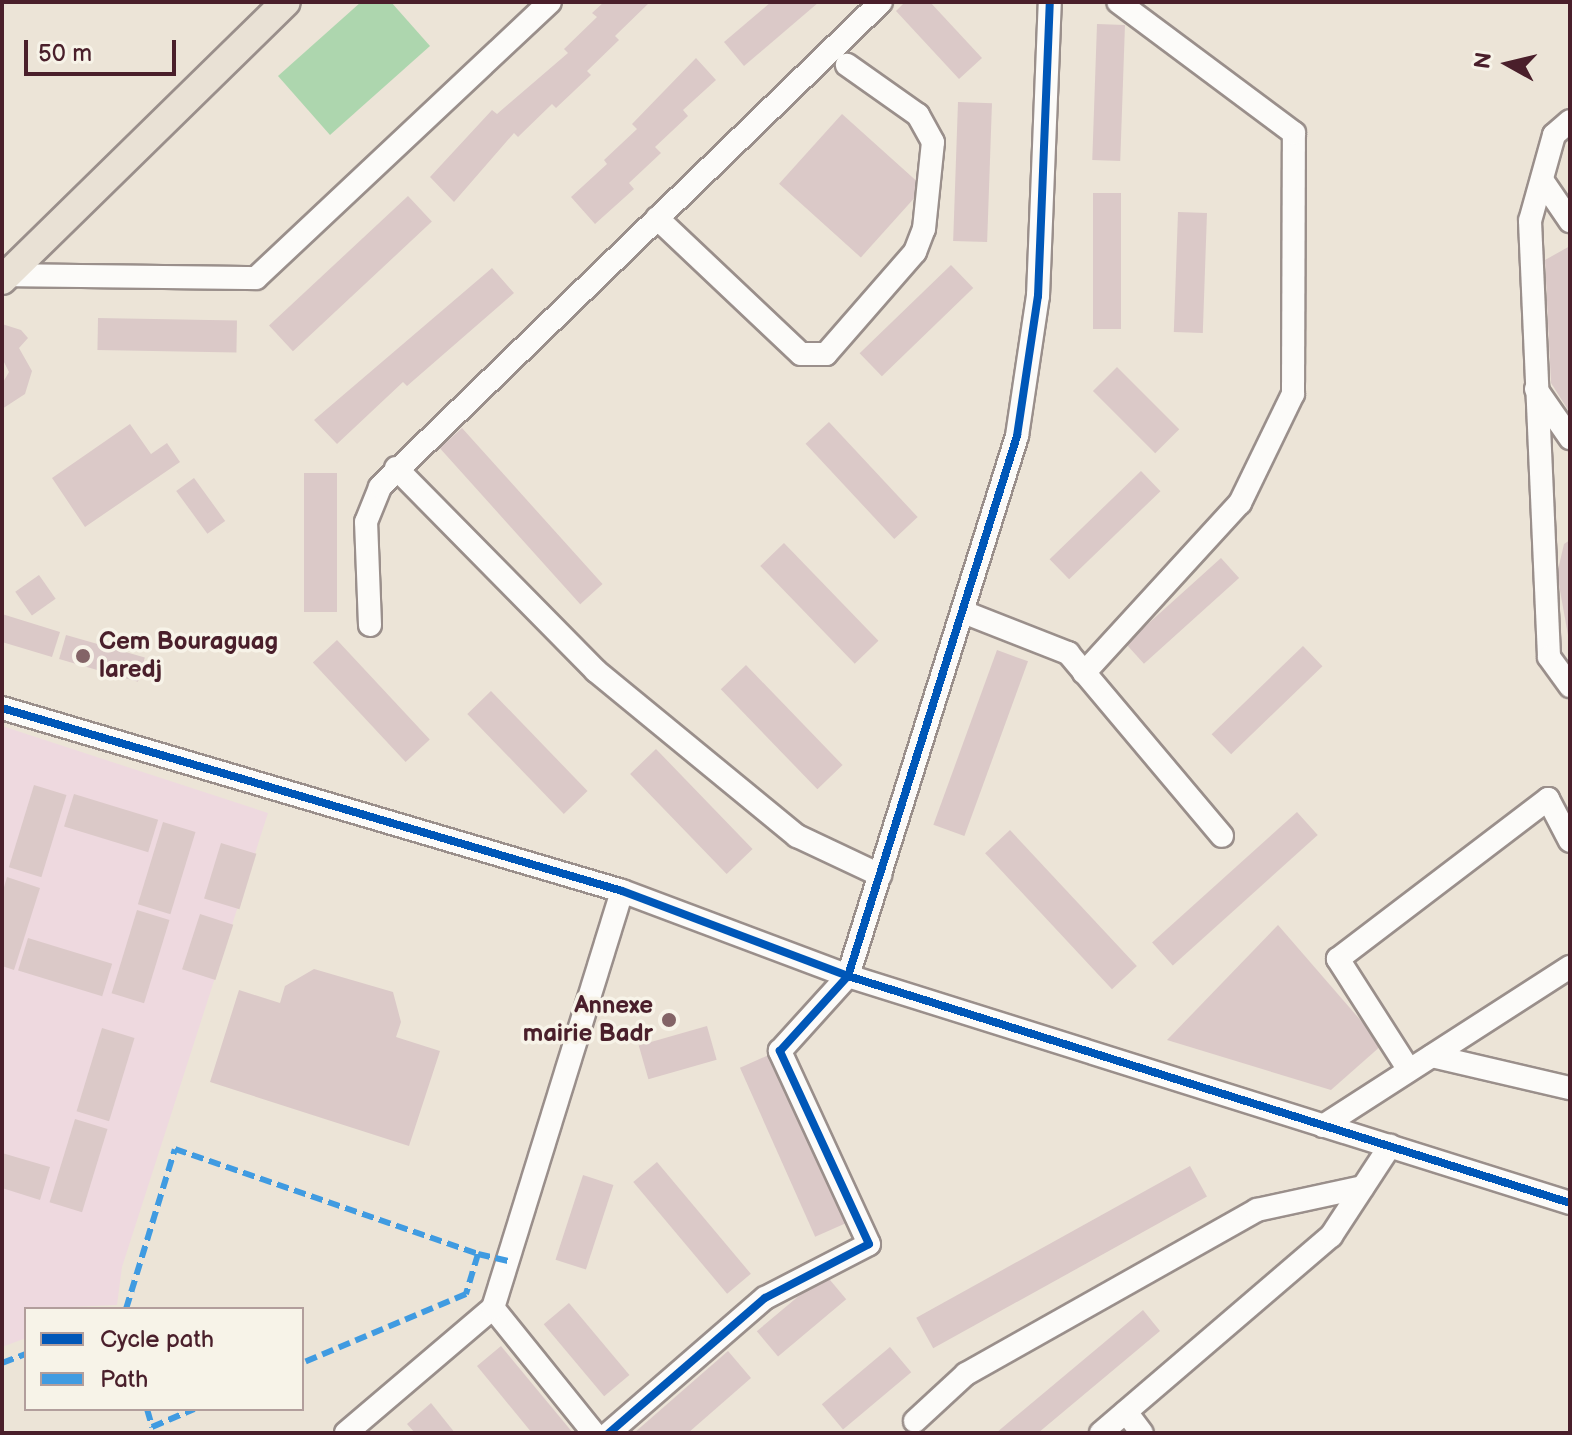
<!DOCTYPE html>
<html>
<head>
<meta charset="utf-8">
<style>
  body { margin:0 }
  #map { position:relative; width:1572px; height:1435px; overflow:hidden; background:#ece4d7; font-family:"Balsamiq Sans",sans-serif }
  div>[style] { position:absolute }
  [style*='--x'] { left:calc(var(--x)*1px); top:calc(var(--y)*1px); width:calc(var(--w)*1px); rotate:calc(var(--a)*1deg) }
  .built>* { inset:0; background:#eed9df }
  .green>* { inset:0; background:#add6ae }
  .building>* { inset:0; background:#dbc9c8; transform-origin:0 0 }
  .roads { filter:drop-shadow(2px 0 #9a8f8b) drop-shadow(-2px 0 #9a8f8b) drop-shadow(0 2px #9a8f8b) drop-shadow(0 -2px #9a8f8b) }
  .minor>* { height:22px; margin:-11px; padding:0 11px; transform-origin:11px; border-radius:11px; background:#fcfbf9 }
  .major>* { height:28px; margin:-14px; padding:0 14px; transform-origin:14px; border-radius:14px; background:#e9e1d5 }
  .quiet>* { height:6px; margin-top:-3px; transform-origin:0; background:repeating-linear-gradient(90deg,#409be1 0 12px,transparent 0 18px) }
  .cycleway>* { height:8px; margin:-4px; padding:0 4px; transform-origin:4px; border-radius:4px; background:#0057b8 }
  .dots>* { width:22px; height:22px; translate:-50% -50%; box-sizing:border-box; border:4px solid #f7f3e8; border-radius:50% }
  span { translate:-50% -50%; white-space:nowrap; text-align:center; line-height:1.15; -webkit-text-stroke:7px #f7f3e8; paint-order:stroke }
  .poi-label { font-size:24px; color:#4a1f2b; font-weight:700 }
  .left { translate:0 -50%; text-align:left }
  .right { translate:-100% -50%; text-align:right }
  .frame { position:absolute; inset:0; border:4px solid #4a1f2b; pointer-events:none }
  .legend { position:absolute; left:24px; top:1307px; width:280px; height:104px; box-sizing:border-box; background:#f7f3e8; border:2px solid #b29e9c; margin:0; padding:10px 14px; list-style:none; font-size:24px; color:#4a1f2b }
  .legend li { display:flex; align-items:center; gap:16px; height:40px }
  .legend b { width:40px; border:2px solid #b29e9c }
  .north { position:absolute; left:1468px; top:24px; width:80px; height:80px; -webkit-text-stroke:6px #f7f3e8; paint-order:stroke; rotate:278deg; font-size:22px; font-weight:700; line-height:32px; text-align:center; color:#4a1f2b }
  .north::after { content:''; display:block; margin:auto; width:28px; height:36px; background:#4a1f2b; clip-path:polygon(50% 0,100% 100%,50% 72%,0 100%) }
  .scale { position:absolute; left:24px; top:40px; width:152px; height:36px; box-sizing:border-box; border:4px solid #4a1f2b; border-top:0; padding-left:10px; font-size:24px; line-height:28px; white-space:nowrap; color:#4a1f2b; -webkit-text-stroke:6px #f7f3e8; paint-order:stroke }
</style>
</head>
<body>
<div id="map">
  <div class="built">
    <div style="clip-path:polygon(2px 726px,268px 813px,122px 1267px,117px 1305px,26px 1309px,26px 1338px,2px 1347px)"></div>
  </div>
  <div class="green">
    <div style="clip-path:polygon(361px 2px,391px 2px,430px 46px,330px 135px,278px 76px)"></div>
  </div>
  <div class="building">
    <div style="clip-path:polygon(604px 2px,650px 2px,615px 36px,619px 40px,587px 71px,591px 75px,556px 108px,552px 104px,518px 137px,514px 133px,454px 202px,430px 177px,492px 110px,497px 114px,568px 53px,564px 49px,597px 17px,592px 13px)"></div>
    <div style="clip-path:polygon(771px 2px,819px 2px,744px 66px,724px 42px)"></div>
    <div style="clip-path:polygon(905px 2px,930px 2px,982px 58px,959px 79px,896px 11px)"></div>
    <div style="left:1097px;top:24px;width:28px;height:136px;rotate:2deg"></div>
    <div style="clip-path:polygon(696px 58px,716px 80px,683px 110px,688px 116px,655px 147px,661px 153px,629px 183px,634px 189px,595px 224px,571px 197px,607px 164px,604px 160px,637px 129px,632px 124px)"></div>
    <div style="left:958px;top:102px;width:34px;height:139px;rotate:2deg"></div>
    <div style="left:842px;top:114px;width:110px;height:94px;rotate:42deg"></div>
    <div style="left:1093px;top:193px;width:28px;height:136px"></div>
    <div style="left:408px;top:196px;width:35px;height:190px;rotate:47deg"></div>
    <div style="left:1178px;top:212px;width:29px;height:120px;rotate:2deg"></div>
    <div style="clip-path:polygon(1570px 246px,1570px 413px,1551px 383px,1545px 260px)"></div>
    <div style="left:951px;top:265px;width:32px;height:127px;rotate:46deg"></div>
    <div style="clip-path:polygon(492px 268px,514px 293px,407px 386px,403px 382px,337px 444px,314px 420px)"></div>
    <div style="left:98px;top:318px;width:139px;height:32px;rotate:1deg"></div>
    <div style="clip-path:polygon(2px 324px,21px 330px,28px 338px,19px 348px,32px 371px,25px 394px,2px 409px,2px 384px,9px 372px,2px 358px)"></div>
    <div style="left:1117px;top:367px;width:88px;height:34px;rotate:45deg"></div>
    <div style="left:829px;top:422px;width:130px;height:32px;rotate:47deg"></div>
    <div style="clip-path:polygon(130px 424px,151px 454px,167px 443px,180px 462px,85px 527px,52px 478px)"></div>
    <div style="left:462px;top:428px;width:210px;height:30px;rotate:48deg"></div>
    <div style="left:1141px;top:471px;width:28px;height:127px;rotate:46deg"></div>
    <div style="left:304px;top:473px;width:33px;height:139px"></div>
    <div style="left:194px;top:478px;width:53px;height:22px;rotate:54deg"></div>
    <div style="clip-path:polygon(1570px 540px,1570px 635px,1568px 635px,1557px 574px,1564px 544px)"></div>
    <div style="left:784px;top:543px;width:136px;height:33px;rotate:46deg"></div>
    <div style="left:1221px;top:558px;width:27px;height:128px;rotate:48deg"></div>
    <div style="left:39px;top:575px;width:29px;height:29px;rotate:55deg"></div>
    <div style="clip-path:polygon(2px 614px,60px 632px,52px 657px,2px 642px)"></div>
    <div style="left:66px;top:635px;width:82px;height:25px;rotate:16deg"></div>
    <div style="left:337px;top:640px;width:136px;height:33px;rotate:47deg"></div>
    <div style="left:1303px;top:646px;width:28px;height:127px;rotate:46deg"></div>
    <div style="left:997px;top:650px;width:33px;height:186px;rotate:20deg"></div>
    <div style="left:746px;top:665px;width:139px;height:35px;rotate:46deg"></div>
    <div style="left:491px;top:691px;width:139px;height:33px;rotate:46deg"></div>
    <div style="left:656px;top:749px;width:139px;height:36px;rotate:46deg"></div>
    <div style="left:34px;top:785px;width:34px;height:86px;rotate:17deg"></div>
    <div style="left:74px;top:794px;width:88px;height:34px;rotate:17deg"></div>
    <div style="left:1297px;top:812px;width:31px;height:195px;rotate:48deg"></div>
    <div style="left:163px;top:822px;width:34px;height:86px;rotate:17deg"></div>
    <div style="left:1010px;top:830px;width:186px;height:34px;rotate:47deg"></div>
    <div style="left:221px;top:843px;width:37px;height:58px;rotate:17deg"></div>
    <div style="clip-path:polygon(7px 877px,40px 888px,14px 970px,2px 966px,2px 894px)"></div>
    <div style="left:137px;top:910px;width:34px;height:87px;rotate:17deg"></div>
    <div style="left:200px;top:914px;width:35px;height:58px;rotate:18deg"></div>
    <div style="clip-path:polygon(1278px 925px,1382px 1045px,1331px 1090px,1167px 1040px)"></div>
    <div style="left:28px;top:938px;width:88px;height:34px;rotate:17deg"></div>
    <div style="clip-path:polygon(314px 969px,393px 992px,401px 1022px,396px 1037px,440px 1051px,409px 1146px,210px 1082px,239px 990px,280px 1003px,285px 986px)"></div>
    <div style="left:707px;top:1026px;width:35px;height:71px;rotate:74deg"></div>
    <div style="left:102px;top:1028px;width:34px;height:87px;rotate:17deg"></div>
    <div style="left:771px;top:1054px;width:185px;height:34px;rotate:66deg"></div>
    <div style="left:75px;top:1119px;width:34px;height:87px;rotate:17deg"></div>
    <div style="clip-path:polygon(2px 1153px,50px 1167px,40px 1200px,2px 1188px)"></div>
    <div style="left:657px;top:1162px;width:146px;height:31px;rotate:50deg"></div>
    <div style="left:1190px;top:1166px;width:35px;height:313px;rotate:61deg"></div>
    <div style="left:583px;top:1175px;width:32px;height:89px;rotate:18deg"></div>
    <div style="left:825px;top:1274px;width:33px;height:89px;rotate:50deg"></div>
    <div style="left:569px;top:1303px;width:94px;height:33px;rotate:50deg"></div>
    <div style="clip-path:polygon(1143px 1310px,1160px 1331px,1038px 1433px,996px 1433px)"></div>
    <div style="clip-path:polygon(501px 1346px,573px 1433px,532px 1433px,477px 1366px)"></div>
    <div style="left:890px;top:1347px;width:33px;height:89px;rotate:50deg"></div>
    <div style="clip-path:polygon(728px 1351px,751px 1378px,688px 1433px,634px 1433px)"></div>
    <div style="clip-path:polygon(431px 1403px,455px 1433px,415px 1433px,407px 1424px)"></div>
  </div>
  <div class="roads">
    <div class="minor">
      <div style="--x:1570;--y:121;--w:21;--a:139"></div>
      <div style="--x:1554;--y:135;--w:89;--a:105.6"></div>
      <div style="--x:1530;--y:221;--w:436;--a:87.5"></div>
      <div style="--x:1549;--y:657;--w:36;--a:54"></div>
      <div style="--x:1542;--y:180;--w:50;--a:55.7"></div>
      <div style="--x:657;--y:218;--w:198;--a:43.4"></div>
      <div style="--x:801;--y:354;--w:25;--a:0"></div>
      <div style="--x:826;--y:354;--w:135;--a:-48.9"></div>
      <div style="--x:915;--y:252;--w:25;--a:-69"></div>
      <div style="--x:924;--y:229;--w:87;--a:-84.1"></div>
      <div style="--x:933;--y:142;--w:31;--a:-119"></div>
      <div style="--x:918;--y:115;--w:87;--a:-144.8"></div>
      <div style="--x:8;--y:275;--w:248;--a:0.7"></div>
      <div style="--x:256;--y:278;--w:403;--a:-43.2"></div>
      <div style="--x:1536;--y:389;--w:60;--a:55.2"></div>
      <div style="--x:396;--y:468;--w:285;--a:45.4"></div>
      <div style="--x:596;--y:671;--w:260;--a:39.4"></div>
      <div style="--x:797;--y:836;--w:92;--a:25.2"></div>
      <div style="--x:966;--y:613;--w:110;--a:21.4"></div>
      <div style="--x:1068;--y:653;--w:239;--a:49.9"></div>
      <div style="--x:370;--y:625;--w:103;--a:-92.2"></div>
      <div style="--x:366;--y:522;--w:38;--a:-68"></div>
      <div style="--x:380;--y:487;--w:697;--a:-44.07"></div>
      <div style="--x:1084;--y:673;--w:231;--a:-47.5"></div>
      <div style="--x:1240;--y:503;--w:121;--a:-64.1"></div>
      <div style="--x:1293;--y:394;--w:261;--a:-89.8"></div>
      <div style="--x:1294;--y:133;--w:219;--a:-143.3"></div>
      <div style="--x:2;--y:708;--w:646;--a:16.44"></div>
      <div style="--x:622;--y:891;--w:241;--a:20.6"></div>
      <div style="--x:848;--y:976;--w:757;--a:17.45"></div>
      <div style="--x:1432;--y:1056;--w:142;--a:13.1"></div>
      <div style="--x:1409;--y:1070;--w:132;--a:-122.6"></div>
      <div style="--x:1338;--y:959;--w:264;--a:-37.3"></div>
      <div style="--x:1548;--y:799;--w:47;--a:62.4"></div>
      <div style="--x:1323;--y:1126;--w:294;--a:-32.8"></div>
      <div style="--x:493;--y:1308;--w:161;--a:51.1"></div>
      <div style="--x:1126;--y:1412;--w:26;--a:53"></div>
      <div style="--x:915;--y:1421;--w:69;--a:-42.7"></div>
      <div style="--x:966;--y:1374;--w:334;--a:-29.4"></div>
      <div style="--x:1257;--y:1210;--w:108;--a:-12.2"></div>
      <div style="--x:346;--y:1433;--w:193;--a:-40.4"></div>
      <div style="--x:493;--y:1308;--w:436;--a:-72.8"></div>
      <div style="--x:609;--y:1433;--w:206;--a:-40.9"></div>
      <div style="--x:765;--y:1298;--w:117;--a:-27.4"></div>
      <div style="--x:869;--y:1244;--w:213;--a:-114.8"></div>
      <div style="--x:780;--y:1051;--w:101;--a:-47.8"></div>
      <div style="--x:848;--y:976;--w:566;--a:-72.62"></div>
      <div style="--x:1017;--y:436;--w:142;--a:-81.5"></div>
      <div style="--x:1038;--y:296;--w:294;--a:-87.7"></div>
      <div style="--x:1101;--y:1433;--w:303;--a:-40.6"></div>
      <div style="--x:1331;--y:1236;--w:108;--a:-56.8"></div>
    </div>
    <div class="major">
      <div style="--x:2;--y:280;--w:397;--a:-44.4"></div>
    </div>
  </div>
  <div class="quiet">
    <div style="--x:478;--y:1254;--w:31;--a:13"></div>
    <div style="--x:126;--y:1309;--w:167;--a:-73"></div>
    <div style="--x:175;--y:1149;--w:321;--a:19.1"></div>
    <div style="--x:478;--y:1254;--w:42;--a:106.7"></div>
    <div style="--x:466;--y:1294;--w:178;--a:157.2"></div>
    <div style="--x:2;--y:1363;--w:26;--a:-21"></div>
    <div style="--x:147;--y:1409;--w:19;--a:74"></div>
    <div style="--x:152;--y:1427;--w:46;--a:-23.2"></div>
  </div>
  <div class="cycleway">
    <div style="--x:2;--y:708;--w:646;--a:16.44"></div>
    <div style="--x:622;--y:891;--w:241;--a:20.6"></div>
    <div style="--x:848;--y:976;--w:757;--a:17.45"></div>
    <div style="--x:609;--y:1433;--w:206;--a:-40.9"></div>
    <div style="--x:765;--y:1298;--w:117;--a:-27.4"></div>
    <div style="--x:869;--y:1244;--w:213;--a:-114.8"></div>
    <div style="--x:780;--y:1051;--w:101;--a:-47.8"></div>
    <div style="--x:848;--y:976;--w:566;--a:-72.62"></div>
    <div style="--x:1017;--y:436;--w:142;--a:-81.5"></div>
    <div style="--x:1038;--y:296;--w:294;--a:-87.7"></div>
  </div>
  <div class="dots">
    <div style="left:83px;top:656px;background:#836467"></div>
    <div style="left:669px;top:1020px;background:#836467"></div>
  </div>
  <div class="poi-label">
    <span class="left" style="left:99px;top:656px">Cem Bouraguag<br>laredj</span>
    <span class="right" style="left:653px;top:1020px">Annexe<br>mairie Badr</span>
  </div>
  <div class="frame"></div>
  <ul class="legend">
  <li><b style="height:10px;background:#0057b8"></b>Cycle path</li>
  <li><b style="height:10px;background:#409be1"></b>Path</li>
  </ul>
  <div class="north">N</div>
  <div class="scale">50 m</div>
</div>
</body>
</html>
